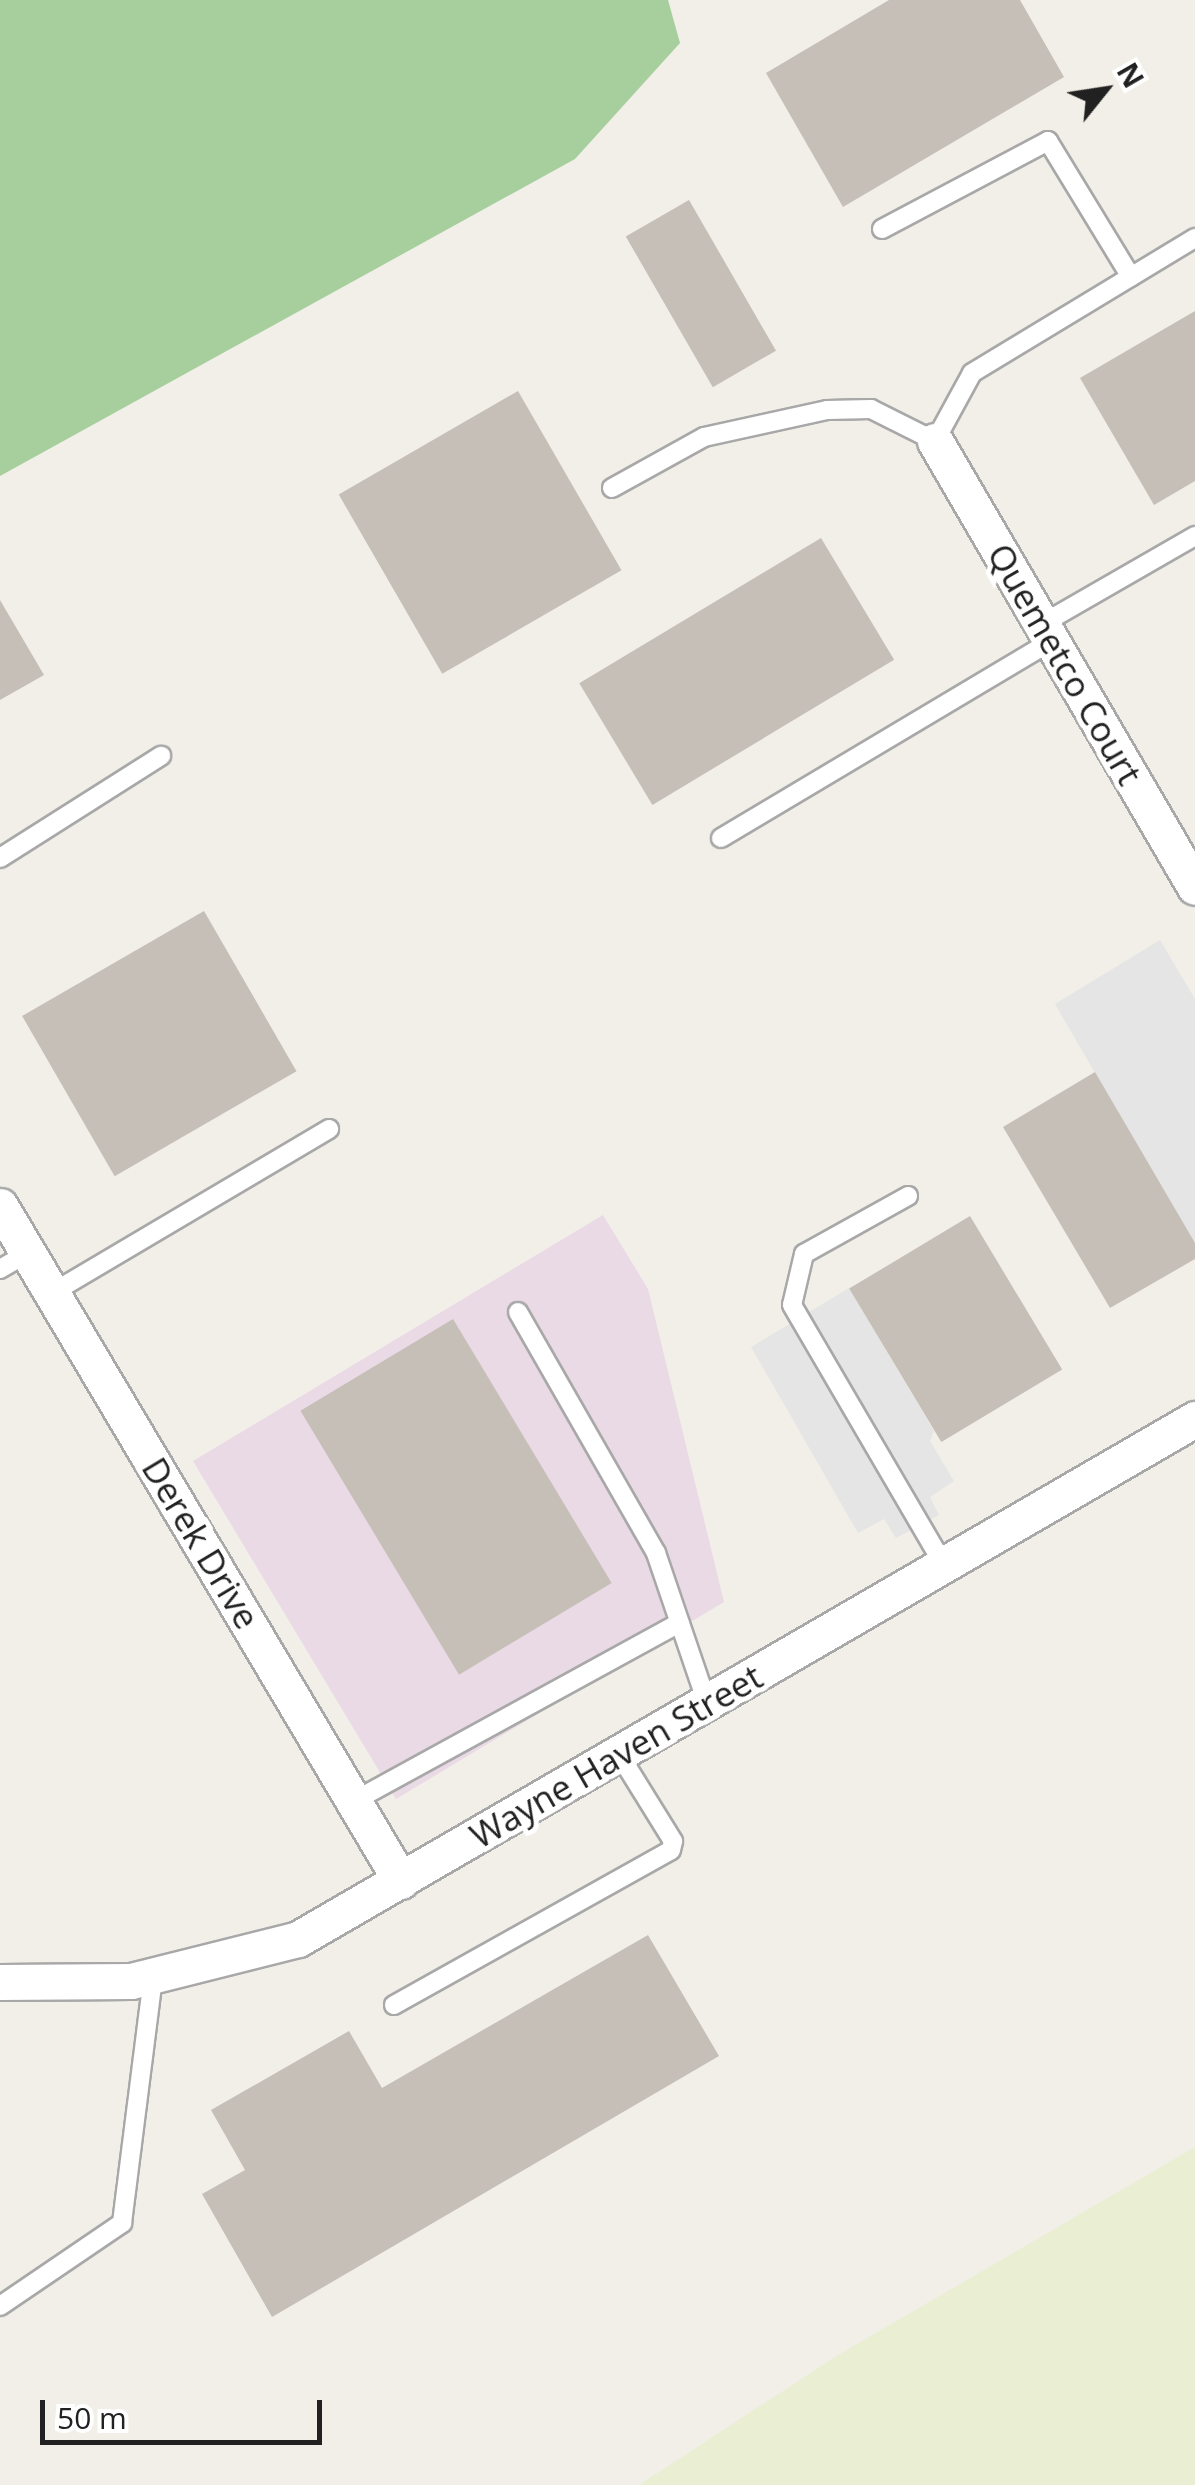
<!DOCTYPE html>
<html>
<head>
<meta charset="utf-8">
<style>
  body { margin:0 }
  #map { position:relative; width:1195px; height:2485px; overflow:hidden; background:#f1efe8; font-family:"Open Sans",sans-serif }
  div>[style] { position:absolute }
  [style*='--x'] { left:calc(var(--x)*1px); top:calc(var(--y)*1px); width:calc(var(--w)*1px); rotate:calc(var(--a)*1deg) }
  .industrial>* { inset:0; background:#eadae5 }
  .farmland>* { inset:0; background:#eaefd4 }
  .forest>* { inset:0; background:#a6cf9d }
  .parking>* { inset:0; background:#e5e5e5 }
  .building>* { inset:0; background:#c6bfb7; transform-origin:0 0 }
  .roads { filter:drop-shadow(2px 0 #a8a8a8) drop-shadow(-2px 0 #a8a8a8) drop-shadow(0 2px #a8a8a8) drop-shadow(0 -2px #a8a8a8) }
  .lane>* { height:18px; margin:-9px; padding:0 9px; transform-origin:9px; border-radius:9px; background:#fff }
  .street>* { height:35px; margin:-17.5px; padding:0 17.5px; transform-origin:17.5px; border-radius:17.5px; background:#fff }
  span { translate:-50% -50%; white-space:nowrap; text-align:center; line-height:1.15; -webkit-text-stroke:10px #fff; paint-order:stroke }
  .street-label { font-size:35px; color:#212121 }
  .north { position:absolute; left:1055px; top:40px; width:100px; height:100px; -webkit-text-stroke:8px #fff; paint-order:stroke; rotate:60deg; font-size:28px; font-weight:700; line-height:40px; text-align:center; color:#212121 }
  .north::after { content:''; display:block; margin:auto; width:35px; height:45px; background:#212121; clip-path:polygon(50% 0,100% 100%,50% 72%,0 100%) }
  .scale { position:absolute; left:40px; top:2400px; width:282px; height:45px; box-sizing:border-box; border:5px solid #212121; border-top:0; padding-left:12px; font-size:30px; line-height:35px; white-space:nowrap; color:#212121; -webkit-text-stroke:8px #fff; paint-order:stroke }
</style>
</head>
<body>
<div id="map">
  <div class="industrial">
    <div style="clip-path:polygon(603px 1215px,648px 1289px,724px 1602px,396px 1799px,193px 1461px)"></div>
  </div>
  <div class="farmland">
    <div style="clip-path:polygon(1195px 2147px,1195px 2485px,639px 2485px,838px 2355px)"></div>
  </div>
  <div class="forest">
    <div style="clip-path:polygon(0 0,668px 0,680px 43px,575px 159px,0 476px)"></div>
  </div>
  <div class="parking">
    <div style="clip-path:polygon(1160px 940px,1195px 999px,1195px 1245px,1055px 1004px)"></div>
    <div style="clip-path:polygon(849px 1288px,934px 1431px,930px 1441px,954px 1481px,930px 1497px,939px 1515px,896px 1538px,884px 1519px,858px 1533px,751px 1347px)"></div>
  </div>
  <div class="building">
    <div style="clip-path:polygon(889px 0,1020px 0,1064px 77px,843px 207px,766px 73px)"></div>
    <div style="left:689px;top:200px;width:174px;height:73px;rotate:60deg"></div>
    <div style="clip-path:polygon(1195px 311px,1195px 481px,1154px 505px,1080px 378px)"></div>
    <div style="left:518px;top:391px;width:207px;height:207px;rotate:60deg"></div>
    <div style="left:821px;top:538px;width:142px;height:282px;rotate:59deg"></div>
    <div style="clip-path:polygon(0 600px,44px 675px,0 700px)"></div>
    <div style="left:204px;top:911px;width:185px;height:210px;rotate:60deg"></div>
    <div style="clip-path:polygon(1095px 1072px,1195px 1243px,1195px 1259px,1110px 1308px,1003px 1127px)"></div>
    <div style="left:970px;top:1216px;width:179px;height:141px;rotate:59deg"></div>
    <div style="left:453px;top:1319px;width:308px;height:178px;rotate:59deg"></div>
    <div style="clip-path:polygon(648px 1935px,719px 2056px,272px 2317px,202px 2194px,245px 2170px,211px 2110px,349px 2031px,382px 2088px)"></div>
  </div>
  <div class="roads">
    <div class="lane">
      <div style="--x:882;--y:229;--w:188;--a:-27.9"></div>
      <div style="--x:1048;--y:141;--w:159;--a:58.6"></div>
      <div style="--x:612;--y:488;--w:105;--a:-29"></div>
      <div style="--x:704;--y:437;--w:126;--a:-12.4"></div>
      <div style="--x:827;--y:410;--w:44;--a:-1.3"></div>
      <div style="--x:871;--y:409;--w:72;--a:26.6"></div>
      <div style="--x:935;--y:441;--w:77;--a:-61.4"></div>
      <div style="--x:972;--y:373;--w:261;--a:-31.2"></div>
      <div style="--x:1042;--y:624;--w:177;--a:-29.9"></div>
      <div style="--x:721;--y:838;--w:384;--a:-30.8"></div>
      <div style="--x:0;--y:858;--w:191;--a:-32.4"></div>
      <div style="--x:908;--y:1196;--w:119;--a:150.9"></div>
      <div style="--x:804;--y:1254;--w:52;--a:103.2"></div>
      <div style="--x:792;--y:1305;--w:301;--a:59.7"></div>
      <div style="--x:0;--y:1269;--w:32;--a:-30"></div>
      <div style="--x:52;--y:1293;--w:322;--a:-30.6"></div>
      <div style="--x:518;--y:1312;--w:278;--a:60.2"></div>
      <div style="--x:656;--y:1553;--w:158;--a:71.2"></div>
      <div style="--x:354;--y:1801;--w:371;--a:-28.7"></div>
      <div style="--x:394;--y:2005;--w:317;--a:-29.2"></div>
      <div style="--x:671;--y:1850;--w:9;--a:-77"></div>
      <div style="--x:673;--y:1841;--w:102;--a:-121.8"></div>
      <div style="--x:0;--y:2306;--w:148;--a:-34.2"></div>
      <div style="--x:122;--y:2223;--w:248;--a:-82.8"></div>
    </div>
    <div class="street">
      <div style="--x:935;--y:441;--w:516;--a:59.76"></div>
      <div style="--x:0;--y:1206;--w:785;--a:59.29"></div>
      <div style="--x:0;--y:1982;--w:131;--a:-0.4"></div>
      <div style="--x:131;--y:1981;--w:172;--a:-14.1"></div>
      <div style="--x:298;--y:1939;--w:1037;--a:-30.1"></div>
    </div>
  </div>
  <div class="street-label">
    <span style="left:1065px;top:664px;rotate:60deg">Quemetco Court</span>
    <span style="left:201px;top:1543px;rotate:59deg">Derek Drive</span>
    <span style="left:616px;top:1756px;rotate:-30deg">Wayne Haven Street</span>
  </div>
  <div class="north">N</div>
  <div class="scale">50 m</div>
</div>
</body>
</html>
